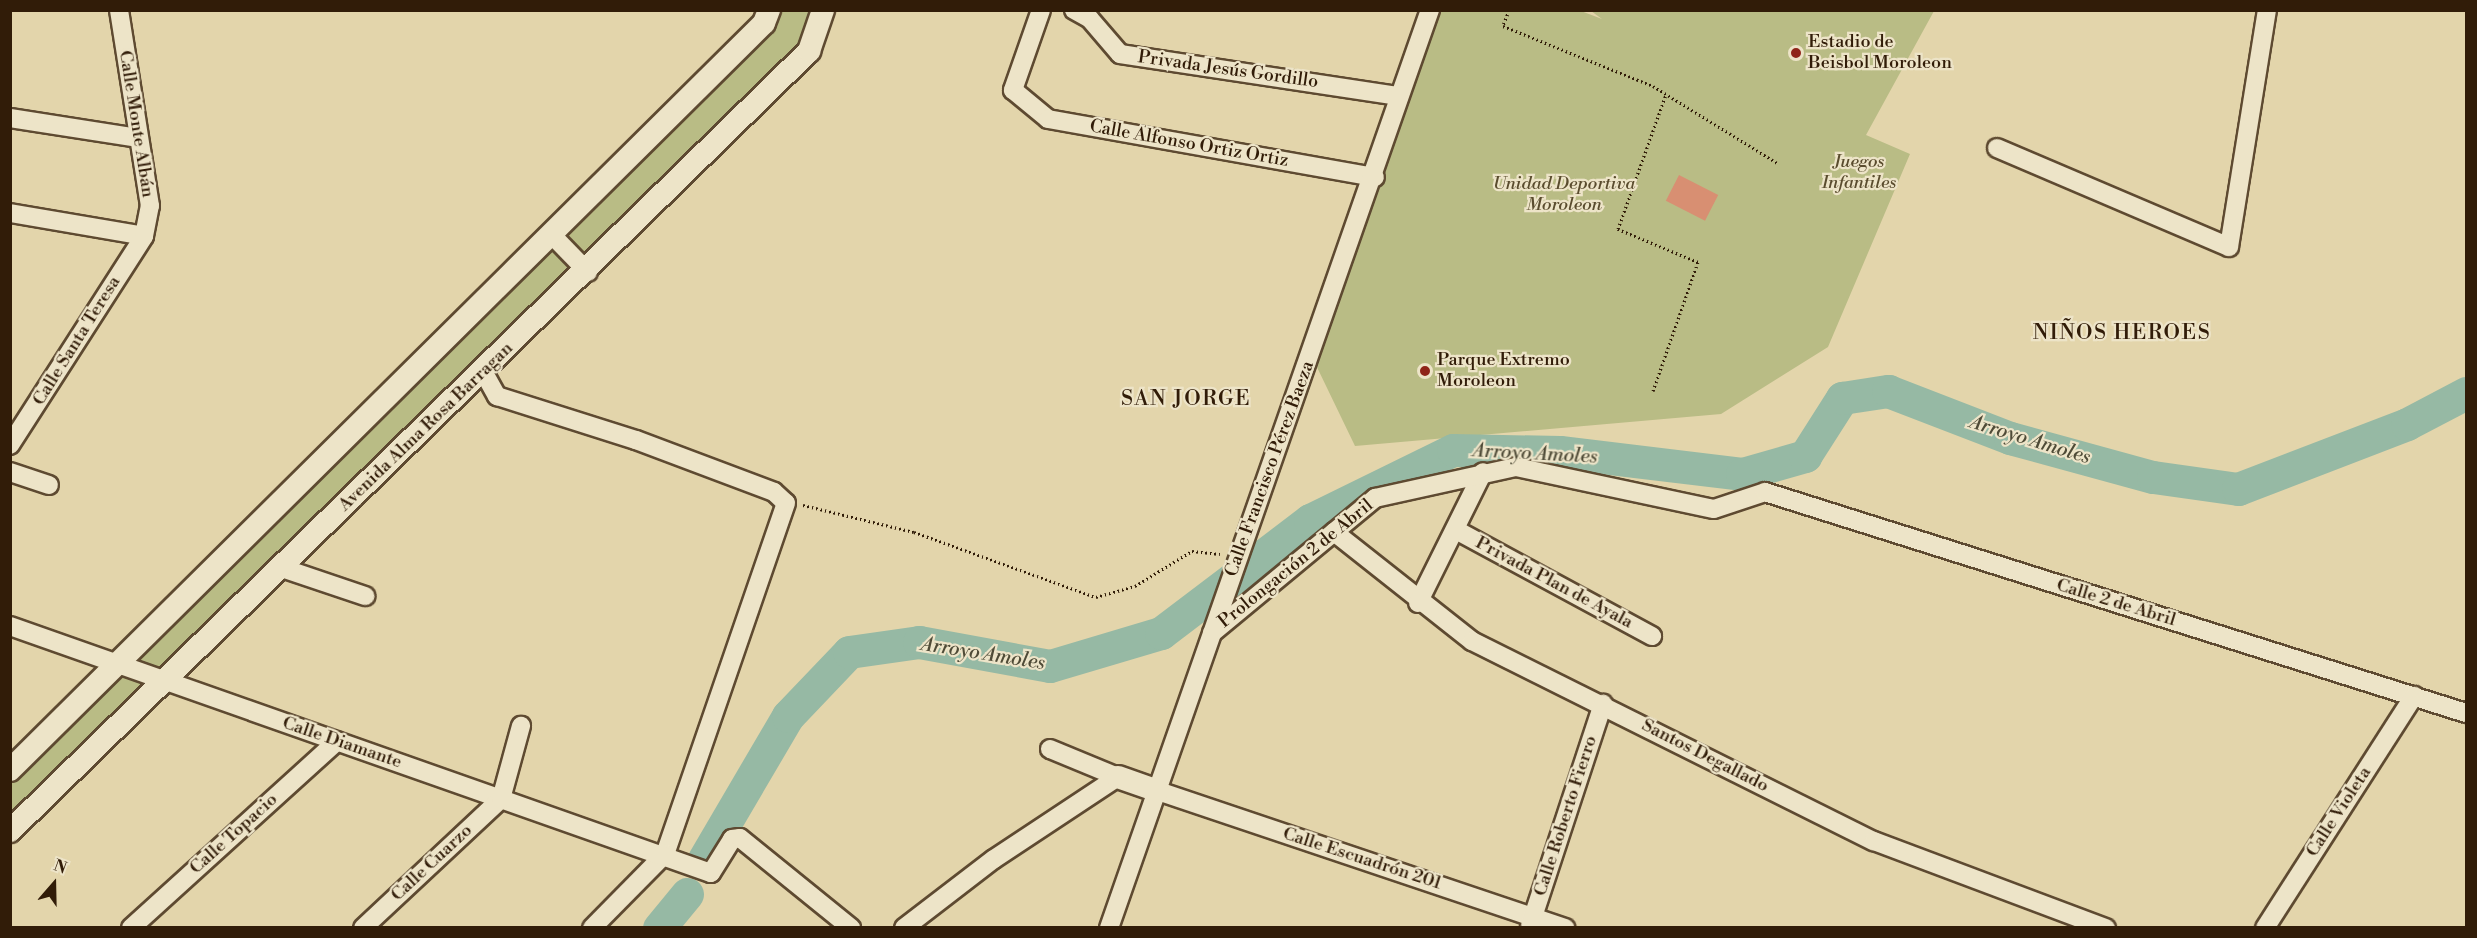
<!DOCTYPE html>
<html>
<head>
<meta charset="utf-8">
<style>
  body { margin:0 }
  #map { position:relative; width:2477px; height:938px; overflow:hidden; background:#e3d5ab; font-family:"Libre Bodoni",serif }
  div>[style] { position:absolute }
  [style*='--x'] { left:calc(var(--x)*1px); top:calc(var(--y)*1px); width:calc(var(--w)*1px); rotate:calc(var(--a)*1deg) }
  .green>* { inset:0; background:#b9bc85 }
  .river>* { height:33px; margin:-16.5px; padding:0 16.5px; transform-origin:16.5px; border-radius:16.5px; background:#96b9a4 }
  .building>* { inset:0; background:#d88f72; transform-origin:0 0 }
  .path>* { height:3px; margin-top:-1.5px; transform-origin:0; background:repeating-linear-gradient(90deg,#311c08 0 1.5px,transparent 0 4.5px) }
  .roads { filter:drop-shadow(2px 0 #5e4a31) drop-shadow(-2px 0 #5e4a31) drop-shadow(0 2px #5e4a31) drop-shadow(0 -2px #5e4a31) }
  .minor>* { height:18px; margin:-9px; padding:0 9px; transform-origin:9px; border-radius:9px; background:#ede4c8 }
  .tertiary>* { height:22px; margin:-11px; padding:0 11px; transform-origin:11px; border-radius:11px; background:#ede4c8 }
  .dots>* { width:16px; height:16px; translate:-50% -50%; box-sizing:border-box; border:3px solid #ede4c8; border-radius:50% }
  span { translate:-50% -50%; white-space:nowrap; text-align:center; line-height:1.15; -webkit-text-stroke:4.5px #ede4c8; paint-order:stroke }
  .poi-label { font-size:18px; color:#311c08 }
  .left { translate:0 -50%; text-align:left }
  .street-label { font-size:18px; color:#311c08 }
  .park-label { font-size:18px; color:#5a4c2e; font-style:italic }
  .water-label { font-size:20px; color:#4f4b37; font-style:italic }
  .quarter-label { font-size:21px; color:#311c08; letter-spacing:1.5px }
  .frame { position:absolute; inset:0; border:12px solid #311c08; pointer-events:none }
  .north { position:absolute; left:24px; top:854px; width:60px; height:60px; -webkit-text-stroke:4px #ede4c8; paint-order:stroke; rotate:20deg; font-size:16px; font-weight:700; line-height:24px; text-align:center; color:#311c08 }
  .north::after { content:''; display:block; margin:auto; width:21px; height:27px; background:#311c08; clip-path:polygon(50% 0,100% 100%,50% 72%,0 100%) }
</style>
</head>
<body>
<div id="map">
  <div class="green">
    <div style="clip-path:polygon(769px 11px,821px 11px,807px 49px,11px 841px,11px 771px)"></div>
    <div style="clip-path:polygon(1441px 11px,1581px 11px,1602px 19px,1591px 11px,1934px 11px,1866px 135px,1910px 154px,1828px 347px,1721px 414px,1355px 446px,1314px 361px)"></div>
  </div>
  <div class="river">
    <div style="--x:704;--y:859;--w:166;--a:-59.6"></div>
    <div style="--x:788;--y:716;--w:88;--a:-46.4"></div>
    <div style="--x:849;--y:652;--w:71;--a:-8.1"></div>
    <div style="--x:919;--y:642;--w:133;--a:10.4"></div>
    <div style="--x:1050;--y:666;--w:116;--a:-16.6"></div>
    <div style="--x:1161;--y:633;--w:187;--a:-37.2"></div>
    <div style="--x:1310;--y:520;--w:159;--a:-26.1"></div>
    <div style="--x:1453;--y:450;--w:107;--a:1.1"></div>
    <div style="--x:1560;--y:452;--w:183;--a:6.9"></div>
    <div style="--x:1742;--y:474;--w:66;--a:-15.9"></div>
    <div style="--x:1805;--y:456;--w:69;--a:-57.5"></div>
    <div style="--x:1842;--y:398;--w:47;--a:-8.7"></div>
    <div style="--x:1888;--y:391;--w:131;--a:21.1"></div>
    <div style="--x:2010;--y:438;--w:148;--a:15.3"></div>
    <div style="--x:2153;--y:477;--w:86;--a:8"></div>
    <div style="--x:2238;--y:489;--w:181;--a:-21"></div>
    <div style="--x:2407;--y:424;--w:67;--a:-27.7"></div>
    <div style="--x:659;--y:928;--w:44;--a:-50.5"></div>
  </div>
  <div class="building">
    <div style="left:1679px;top:175px;width:44px;height:29px;rotate:27deg"></div>
  </div>
  <div class="path">
    <div style="--x:1509;--y:10;--w:17;--a:111"></div>
    <div style="--x:1503;--y:26;--w:162;--a:21.8"></div>
    <div style="--x:1653;--y:86;--w:148;--a:31.8"></div>
    <div style="--x:1653;--y:391;--w:137;--a:-70.8"></div>
    <div style="--x:1698;--y:262;--w:87;--a:-157.6"></div>
    <div style="--x:1618;--y:229;--w:143;--a:-70.4"></div>
    <div style="--x:803;--y:505;--w:114;--a:13.7"></div>
    <div style="--x:914;--y:532;--w:193;--a:19.7"></div>
    <div style="--x:1096;--y:597;--w:41;--a:-15.8"></div>
    <div style="--x:1135;--y:586;--w:67;--a:-31.6"></div>
    <div style="--x:1192;--y:551;--w:28;--a:6"></div>
  </div>
  <div class="roads">
    <div class="minor">
      <div style="--x:1041;--y:10;--w:85;--a:109.3"></div>
      <div style="--x:1013;--y:90;--w:45;--a:39.6"></div>
      <div style="--x:1048;--y:119;--w:332;--a:10.1"></div>
      <div style="--x:1074;--y:10;--w:18;--a:29"></div>
      <div style="--x:1090;--y:19;--w:46;--a:49.4"></div>
      <div style="--x:1120;--y:54;--w:282;--a:8.6"></div>
      <div style="--x:10;--y:118;--w:129;--a:8.9"></div>
      <div style="--x:1997;--y:148;--w:252;--a:23.1"></div>
      <div style="--x:2229;--y:247;--w:240;--a:-80.9"></div>
      <div style="--x:10;--y:213;--w:136;--a:9.7"></div>
      <div style="--x:551;--y:234;--w:53;--a:45.8"></div>
      <div style="--x:483;--y:371;--w:29;--a:61"></div>
      <div style="--x:497;--y:396;--w:146;--a:17.6"></div>
      <div style="--x:636;--y:440;--w:147;--a:20.6"></div>
      <div style="--x:774;--y:492;--w:16;--a:43"></div>
      <div style="--x:786;--y:503;--w:371;--a:109"></div>
      <div style="--x:665;--y:854;--w:104;--a:134.6"></div>
      <div style="--x:10;--y:445;--w:248;--a:-57.3"></div>
      <div style="--x:144;--y:236;--w:31;--a:-79"></div>
      <div style="--x:150;--y:206;--w:198;--a:-99"></div>
      <div style="--x:10;--y:472;--w:41;--a:18.4"></div>
      <div style="--x:1456;--y:530;--w:223;--a:28.4"></div>
      <div style="--x:1334;--y:532;--w:176;--a:38.3"></div>
      <div style="--x:1472;--y:641;--w:449;--a:26.5"></div>
      <div style="--x:1874;--y:841;--w:248;--a:20.6"></div>
      <div style="--x:282;--y:568;--w:88;--a:18.6"></div>
      <div style="--x:1418;--y:603;--w:146;--a:-63.6"></div>
      <div style="--x:10;--y:626;--w:743;--a:19.41"></div>
      <div style="--x:711;--y:873;--w:40;--a:-58"></div>
      <div style="--x:732;--y:839;--w:8;--a:-7"></div>
      <div style="--x:740;--y:838;--w:143;--a:39"></div>
      <div style="--x:1212;--y:633;--w:212;--a:-39.6"></div>
      <div style="--x:1375;--y:498;--w:144;--a:-12.4"></div>
      <div style="--x:1516;--y:467;--w:202;--a:12"></div>
      <div style="--x:1714;--y:509;--w:54;--a:-18.4"></div>
      <div style="--x:1765;--y:492;--w:735;--a:17.5"></div>
      <div style="--x:1050;--y:749;--w:74;--a:22.4"></div>
      <div style="--x:1158;--y:791;--w:430;--a:18.6"></div>
      <div style="--x:1530;--y:926;--w:234;--a:-71.8"></div>
      <div style="--x:131;--y:928;--w:278;--a:-42.2"></div>
      <div style="--x:363;--y:928;--w:189;--a:-43.1"></div>
      <div style="--x:501;--y:799;--w:76;--a:-74.7"></div>
      <div style="--x:904;--y:928;--w:113;--a:-37.5"></div>
      <div style="--x:994;--y:859;--w:149;--a:-33.5"></div>
      <div style="--x:1109;--y:928;--w:973;--a:-70.73"></div>
      <div style="--x:2265;--y:928;--w:276;--a:-57.3"></div>
    </div>
    <div class="tertiary">
      <div style="--x:10;--y:770;--w:1061;--a:-44.73"></div>
      <div style="--x:764;--y:23;--w:14;--a:-69"></div>
      <div style="--x:1118;--y:777;--w:42;--a:19.3"></div>
      <div style="--x:10;--y:831;--w:1117;--a:-44.31"></div>
      <div style="--x:809;--y:51;--w:43;--a:-71.1"></div>
    </div>
  </div>
  <div class="dots">
    <div style="left:1796px;top:53px;background:#8f2418"></div>
    <div style="left:1425px;top:371px;background:#8f2418"></div>
  </div>
  <div class="poi-label">
    <span class="left" style="left:1808px;top:53px">Estadio de<br>Beisbol Moroleon</span>
    <span class="left" style="left:1437px;top:371px">Parque Extremo<br>Moroleon</span>
  </div>
  <div class="street-label">
    <span style="left:1228px;top:70px;rotate:8deg">Privada Jesús Gordillo</span>
    <span style="left:136px;top:124px;rotate:81deg">Calle Monte Albán</span>
    <span style="left:1189px;top:144px;rotate:10deg">Calle Alfonso Ortiz Ortiz</span>
    <span style="left:77px;top:341px;rotate:-58deg">Calle Santa Teresa</span>
    <span style="left:426px;top:427px;rotate:-44deg">Avenida Alma Rosa Barragan</span>
    <span style="left:1270px;top:469px;rotate:-70deg">Calle Francisco Pérez Baeza</span>
    <span style="left:1296px;top:564px;rotate:-39deg">Prolongación 2 de Abril</span>
    <span style="left:1554px;top:583px;rotate:28deg">Privada Plan de Ayala</span>
    <span style="left:2116px;top:603px;rotate:17deg">Calle 2 de Abril</span>
    <span style="left:342px;top:743px;rotate:19deg">Calle Diamante</span>
    <span style="left:1705px;top:756px;rotate:27deg">Santos Degallado</span>
    <span style="left:2339px;top:812px;rotate:-57deg">Calle Violeta</span>
    <span style="left:1566px;top:816px;rotate:-72deg">Calle Roberto Fierro</span>
    <span style="left:234px;top:834px;rotate:-42deg">Calle Topacio</span>
    <span style="left:1362px;top:859px;rotate:18deg">Calle Escuadrón 201</span>
    <span style="left:432px;top:863px;rotate:-43deg">Calle Cuarzo</span>
  </div>
  <div class="park-label">
    <span style="left:1859px;top:173px">Juegos<br>Infantiles</span>
    <span style="left:1564px;top:195px">Unidad Deportiva<br>Moroleon</span>
  </div>
  <div class="water-label">
    <span style="left:2030px;top:440px;rotate:17deg">Arroyo Amoles</span>
    <span style="left:1535px;top:454px;rotate:3deg">Arroyo Amoles</span>
    <span style="left:983px;top:654px;rotate:9deg">Arroyo Amoles</span>
  </div>
  <div class="quarter-label">
    <span style="left:2122px;top:333px">NIÑOS HEROES</span>
    <span style="left:1186px;top:399px">SAN JORGE</span>
  </div>
  <div class="frame"></div>
  <div class="north">N</div>
</div>
</body>
</html>
